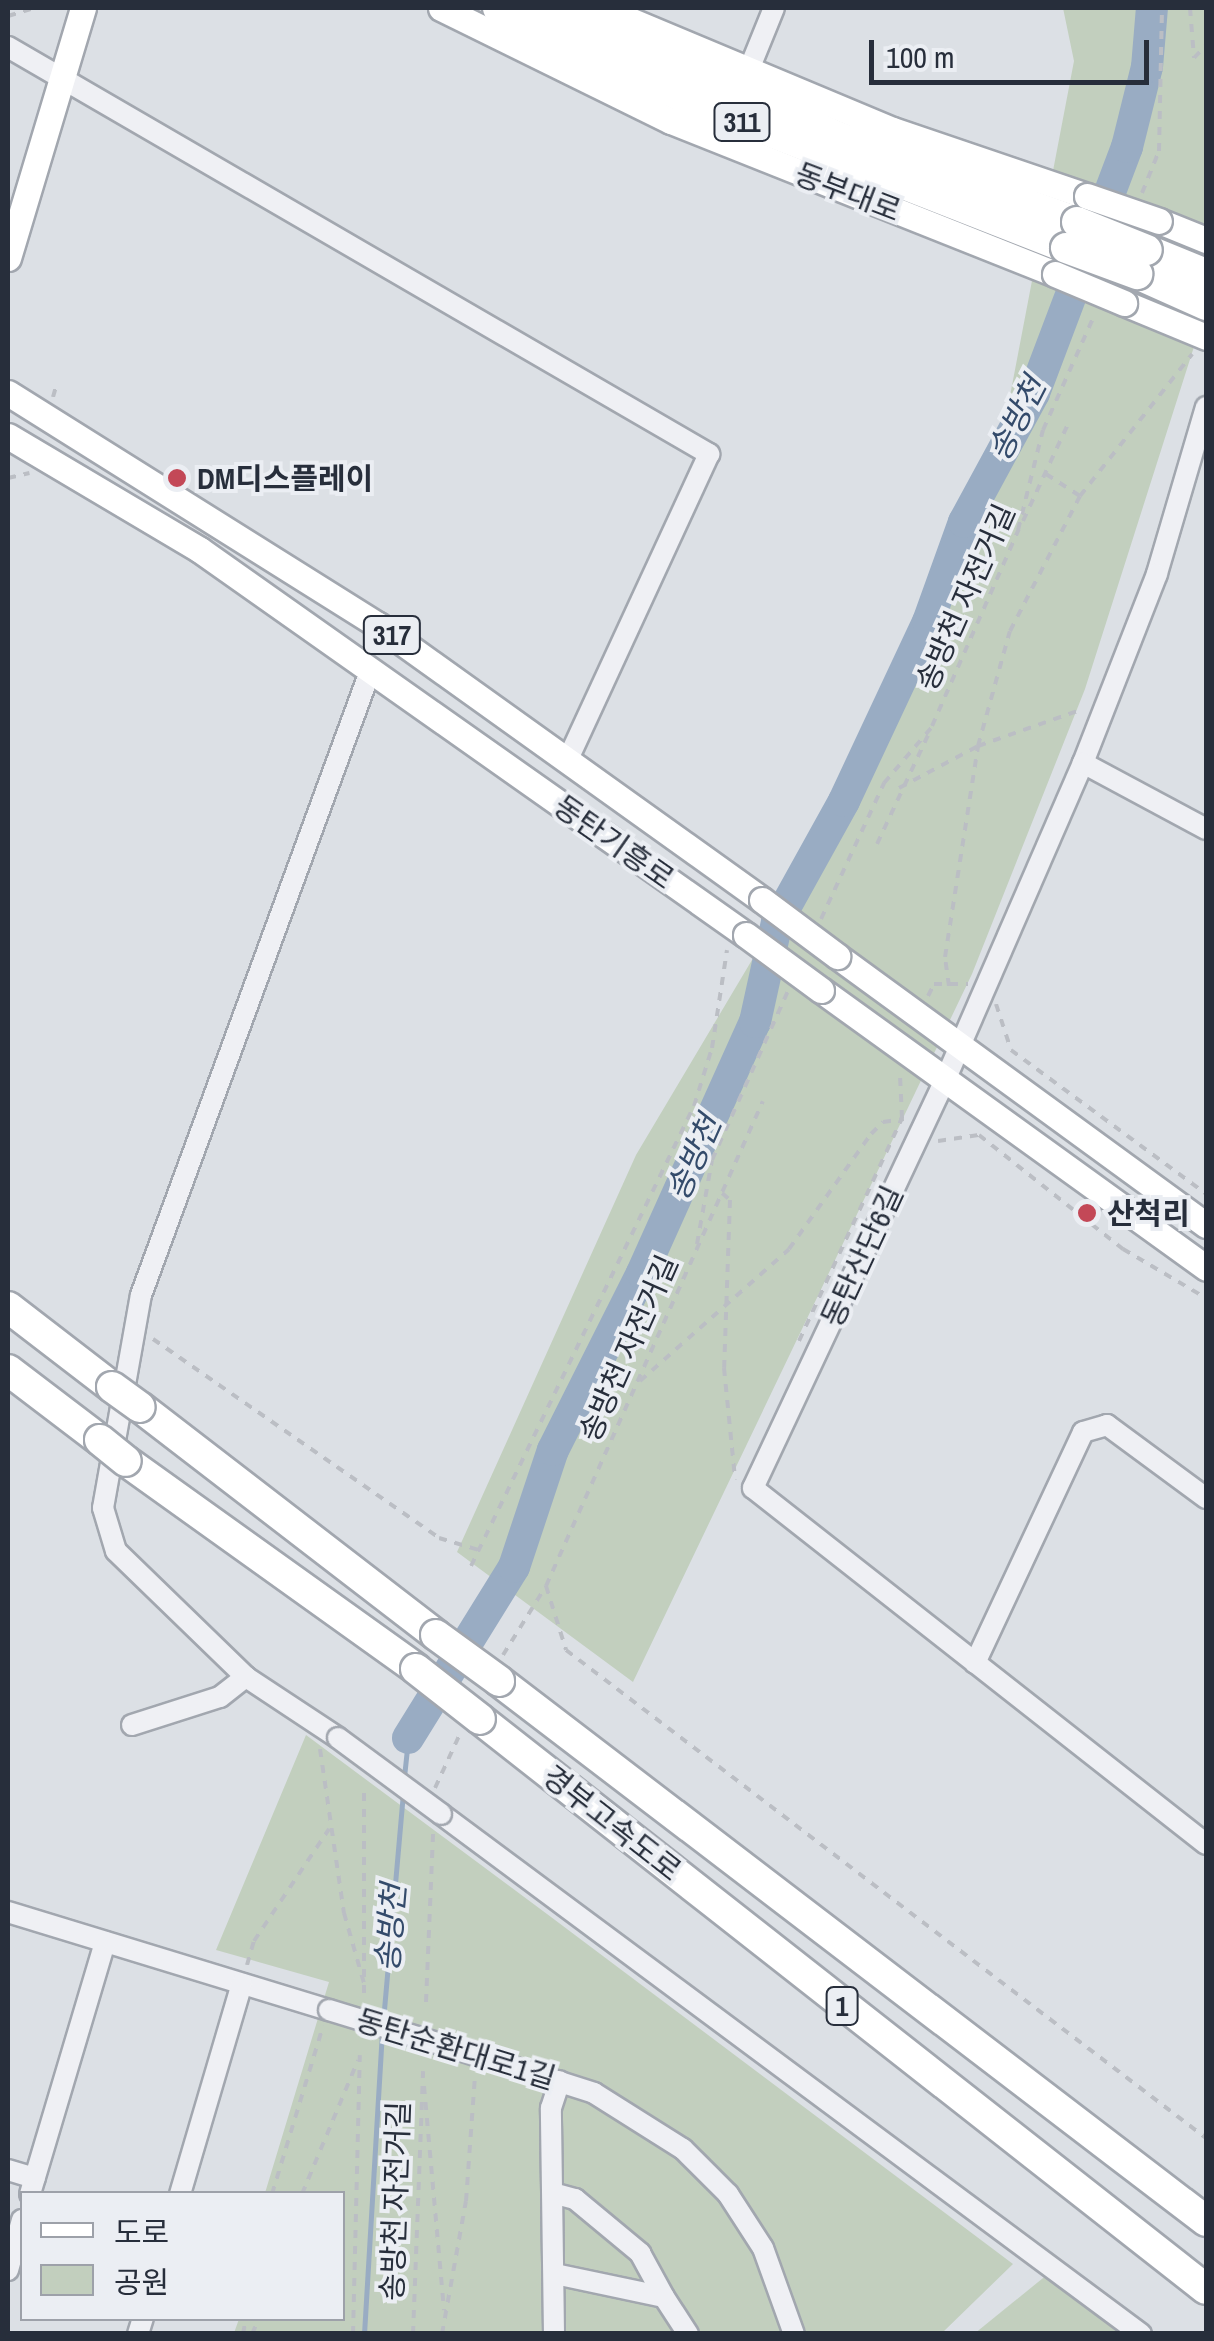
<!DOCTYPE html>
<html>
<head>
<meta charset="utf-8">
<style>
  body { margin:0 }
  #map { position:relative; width:1214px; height:2341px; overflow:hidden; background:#dce0e5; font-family:"Archivo Narrow","Noto Sans KR",sans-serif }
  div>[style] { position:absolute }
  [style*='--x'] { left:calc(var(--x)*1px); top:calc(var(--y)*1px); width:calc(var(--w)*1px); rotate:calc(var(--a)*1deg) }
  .green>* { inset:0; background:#c2cfbe }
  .stream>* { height:5px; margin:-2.5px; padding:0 2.5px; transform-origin:2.5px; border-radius:2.5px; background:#99acc3 }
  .river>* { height:32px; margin:-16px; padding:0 16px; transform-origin:16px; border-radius:16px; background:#99acc3 }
  .path>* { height:4px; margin-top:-2px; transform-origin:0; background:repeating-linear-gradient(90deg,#bbbec4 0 8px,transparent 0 16px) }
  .roads { filter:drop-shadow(2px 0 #a2a7af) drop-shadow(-2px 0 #a2a7af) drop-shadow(0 2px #a2a7af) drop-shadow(0 -2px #a2a7af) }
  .minor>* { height:20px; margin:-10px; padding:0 10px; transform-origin:10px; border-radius:10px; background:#eff0f4 }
  .major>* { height:25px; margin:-12.5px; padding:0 12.5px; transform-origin:12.5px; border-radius:12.5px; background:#fff }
  .highway>* { height:30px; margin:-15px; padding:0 15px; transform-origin:15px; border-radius:15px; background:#fff }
  .bridges { filter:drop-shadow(2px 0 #a2a7af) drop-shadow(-2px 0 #a2a7af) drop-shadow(0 2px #a2a7af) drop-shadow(0 -2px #a2a7af) }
  .minor-bridge>* { height:20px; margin:-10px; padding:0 10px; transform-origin:10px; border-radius:10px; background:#eff0f4 }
  .major-bridge>* { height:25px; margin:-12.5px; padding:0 12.5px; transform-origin:12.5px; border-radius:12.5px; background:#fff }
  .highway-bridge>* { height:30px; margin:-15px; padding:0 15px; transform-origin:15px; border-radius:15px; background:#fff }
  .dots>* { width:28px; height:28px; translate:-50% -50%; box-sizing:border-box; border:5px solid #ebeef3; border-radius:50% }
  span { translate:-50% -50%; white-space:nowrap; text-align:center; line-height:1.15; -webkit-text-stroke:8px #ebeef3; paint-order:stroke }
  .shield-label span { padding:2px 8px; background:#ebeef3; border:2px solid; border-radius:8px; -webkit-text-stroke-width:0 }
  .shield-label { font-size:28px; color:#272e3b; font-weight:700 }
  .street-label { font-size:30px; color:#272e3b }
  .poi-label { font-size:30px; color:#272e3b; font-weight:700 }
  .left { translate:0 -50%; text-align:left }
  .water-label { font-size:32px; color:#344b6b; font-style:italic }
  .frame { position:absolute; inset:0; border:10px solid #272e3b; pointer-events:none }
  .legend { position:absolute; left:20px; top:2191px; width:325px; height:130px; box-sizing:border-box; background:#ebeef3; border:2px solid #9da1a9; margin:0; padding:12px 18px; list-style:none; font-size:30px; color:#272e3b }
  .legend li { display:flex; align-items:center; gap:20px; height:50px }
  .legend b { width:50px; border:2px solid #9da1a9 }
  .scale { position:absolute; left:869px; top:40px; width:280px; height:45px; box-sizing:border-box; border:5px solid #272e3b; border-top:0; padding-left:12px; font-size:30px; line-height:35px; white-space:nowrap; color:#272e3b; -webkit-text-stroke:8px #ebeef3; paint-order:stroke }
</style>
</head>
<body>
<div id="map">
  <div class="green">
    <div style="clip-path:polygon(1063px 8px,1206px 8px,1206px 309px,1085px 689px,972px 974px,633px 1682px,457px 1552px,636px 1155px,793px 891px,996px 469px,1074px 61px)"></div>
    <div style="clip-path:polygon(306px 1735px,547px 1914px,1013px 2264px,942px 2333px,234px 2333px,239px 2319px,342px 2318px,342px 2194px,265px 2193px,329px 1982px,216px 1950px)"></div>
    <div style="clip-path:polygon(1048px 2274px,1124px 2334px,974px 2334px)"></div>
  </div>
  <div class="stream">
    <div style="--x:404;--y:1777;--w:39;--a:-84"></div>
    <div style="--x:383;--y:2021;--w:229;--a:-85"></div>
    <div style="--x:364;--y:2334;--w:303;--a:-86.6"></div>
  </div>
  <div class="river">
    <div style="--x:408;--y:1738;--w:201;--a:-58.2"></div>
    <div style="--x:514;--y:1567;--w:123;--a:-71.6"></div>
    <div style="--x:553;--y:1450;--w:198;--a:-63.3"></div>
    <div style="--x:642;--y:1273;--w:275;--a:-65.8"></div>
    <div style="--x:755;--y:1022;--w:102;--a:-77.6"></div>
    <div style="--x:777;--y:922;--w:138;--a:-61"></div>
    <div style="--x:844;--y:801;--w:198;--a:-64.9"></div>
    <div style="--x:928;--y:622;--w:106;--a:-70.2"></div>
    <div style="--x:964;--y:522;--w:147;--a:-61.5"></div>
    <div style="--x:1034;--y:393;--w:263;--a:-69.3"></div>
    <div style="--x:1127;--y:147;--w:82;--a:-76"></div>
    <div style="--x:1147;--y:67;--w:59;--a:-85.2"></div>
  </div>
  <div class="path">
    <div style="--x:1190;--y:8;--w:50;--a:85.4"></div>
    <div style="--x:8;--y:16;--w:27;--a:-17"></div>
    <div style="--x:1194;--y:58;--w:18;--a:-47"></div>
    <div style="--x:1142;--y:193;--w:45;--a:-68"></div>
    <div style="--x:1159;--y:151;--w:143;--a:-88.8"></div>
    <div style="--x:53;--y:397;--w:15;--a:-74"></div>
    <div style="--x:1046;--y:474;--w:40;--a:32.9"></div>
    <div style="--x:8;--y:478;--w:22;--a:-13"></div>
    <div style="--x:1023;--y:521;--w:109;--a:-65.1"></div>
    <div style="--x:1018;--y:530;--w:103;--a:-76"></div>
    <div style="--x:1043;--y:430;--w:127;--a:-65.9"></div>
    <div style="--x:932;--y:726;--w:215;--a:-66.2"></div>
    <div style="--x:899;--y:788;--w:89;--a:-28"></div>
    <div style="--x:978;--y:746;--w:111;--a:-19.4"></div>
    <div style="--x:877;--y:844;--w:120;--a:-64.9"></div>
    <div style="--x:821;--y:919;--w:150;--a:-65.1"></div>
    <div style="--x:884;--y:783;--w:74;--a:-49.4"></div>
    <div style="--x:949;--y:986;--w:29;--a:-98"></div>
    <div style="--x:945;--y:957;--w:214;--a:-81.1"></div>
    <div style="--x:978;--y:746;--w:119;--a:-74.5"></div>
    <div style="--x:1010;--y:631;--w:152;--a:-62.6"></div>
    <div style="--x:1080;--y:496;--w:181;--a:-51.7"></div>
    <div style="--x:928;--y:996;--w:13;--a:-63"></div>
    <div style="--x:934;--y:984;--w:34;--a:0"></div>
    <div style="--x:996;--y:1004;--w:48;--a:71.9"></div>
    <div style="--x:1011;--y:1050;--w:242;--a:36.4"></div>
    <div style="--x:938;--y:1141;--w:41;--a:-8.3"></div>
    <div style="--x:979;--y:1135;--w:184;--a:38.4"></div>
    <div style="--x:1123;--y:1249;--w:96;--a:30.6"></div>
    <div style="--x:722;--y:1193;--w:11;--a:41"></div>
    <div style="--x:730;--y:1200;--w:168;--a:92"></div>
    <div style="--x:724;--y:1368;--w:112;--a:84.3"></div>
    <div style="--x:697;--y:1244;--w:85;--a:-79.9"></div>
    <div style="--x:712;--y:1160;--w:185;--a:-65.8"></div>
    <div style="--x:153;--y:1339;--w:348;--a:34.8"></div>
    <div style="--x:439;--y:1538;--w:42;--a:16.7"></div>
    <div style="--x:799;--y:1341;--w:246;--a:-65.2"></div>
    <div style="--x:902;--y:1118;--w:43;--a:-92.7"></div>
    <div style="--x:640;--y:1381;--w:199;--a:-41.5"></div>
    <div style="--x:789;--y:1249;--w:141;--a:-54.5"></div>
    <div style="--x:871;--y:1134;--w:17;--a:-45"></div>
    <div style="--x:883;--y:1122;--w:21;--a:-8"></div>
    <div style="--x:471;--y:1566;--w:511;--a:-64.14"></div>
    <div style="--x:694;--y:1106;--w:61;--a:-72.8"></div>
    <div style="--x:712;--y:1048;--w:99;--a:-81.3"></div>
    <div style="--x:546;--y:1586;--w:67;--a:72.6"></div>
    <div style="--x:566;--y:1650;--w:805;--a:37.33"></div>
    <div style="--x:503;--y:1655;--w:81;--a:-58.1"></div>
    <div style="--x:546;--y:1586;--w:531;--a:-65.9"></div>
    <div style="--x:320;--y:1749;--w:166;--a:81.7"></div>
    <div style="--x:344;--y:1913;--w:73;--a:74.1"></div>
    <div style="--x:435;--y:1788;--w:60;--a:-65.2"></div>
    <div style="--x:247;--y:1965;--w:25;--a:-74"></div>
    <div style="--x:254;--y:1941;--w:135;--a:-56.2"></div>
    <div style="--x:364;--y:1993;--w:205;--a:-90"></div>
    <div style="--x:426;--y:2002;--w:170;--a:-87.6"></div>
    <div style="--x:424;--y:2086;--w:225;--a:84.9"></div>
    <div style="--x:272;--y:2194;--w:176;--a:-73.1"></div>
    <div style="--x:302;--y:2194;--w:145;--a:-67.3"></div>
    <div style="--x:243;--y:2334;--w:16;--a:-79"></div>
    <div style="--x:252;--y:2334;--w:17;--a:-66"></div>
    <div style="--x:353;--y:2334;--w:279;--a:-88.6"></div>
    <div style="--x:413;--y:2334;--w:263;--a:-87.8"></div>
    <div style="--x:442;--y:2334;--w:135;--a:-79.8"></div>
    <div style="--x:466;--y:2201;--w:125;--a:-85.9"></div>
  </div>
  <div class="roads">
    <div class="minor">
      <div style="--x:8;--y:47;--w:811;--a:30.14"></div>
      <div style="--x:709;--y:454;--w:339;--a:114.8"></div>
      <div style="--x:748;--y:72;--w:69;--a:-67.9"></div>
      <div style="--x:1206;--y:407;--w:174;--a:106.4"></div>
      <div style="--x:1157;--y:574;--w:203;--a:111.4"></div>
      <div style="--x:1083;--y:763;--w:346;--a:113.5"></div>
      <div style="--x:945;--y:1080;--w:451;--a:115.2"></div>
      <div style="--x:753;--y:1488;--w:576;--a:38.16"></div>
      <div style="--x:1083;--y:763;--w:140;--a:28.2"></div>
      <div style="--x:975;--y:1663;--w:255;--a:-64.9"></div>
      <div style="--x:1083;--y:1432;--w:25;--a:-16"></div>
      <div style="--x:1107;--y:1425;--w:123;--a:36.4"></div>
      <div style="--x:246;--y:1677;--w:110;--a:33.5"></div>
      <div style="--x:132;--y:1725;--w:92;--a:-17.7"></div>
      <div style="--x:220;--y:1697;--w:33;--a:-38"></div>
      <div style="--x:246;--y:1677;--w:181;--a:-135.9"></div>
      <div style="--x:116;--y:1551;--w:45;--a:-106.8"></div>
      <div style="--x:103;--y:1508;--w:216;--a:-79.9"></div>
      <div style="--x:141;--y:1295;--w:667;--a:-69.83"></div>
      <div style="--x:441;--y:1814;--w:872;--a:36.61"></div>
      <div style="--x:8;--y:1912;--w:336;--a:17"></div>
      <div style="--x:447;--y:2046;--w:154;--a:17.7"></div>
      <div style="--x:594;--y:2093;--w:105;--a:32.2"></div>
      <div style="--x:683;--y:2149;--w:64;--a:45"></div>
      <div style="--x:728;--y:2194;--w:64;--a:57.1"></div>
      <div style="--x:763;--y:2248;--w:91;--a:70.2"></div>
      <div style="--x:8;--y:2170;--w:28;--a:17"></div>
      <div style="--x:30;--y:2194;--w:263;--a:-73.4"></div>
      <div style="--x:180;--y:2194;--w:219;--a:-73.6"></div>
      <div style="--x:556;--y:2194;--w:20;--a:15"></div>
      <div style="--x:575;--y:2199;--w:85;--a:39.7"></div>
      <div style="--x:640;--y:2253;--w:50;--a:61.4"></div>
      <div style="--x:8;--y:2270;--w:52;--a:-74.4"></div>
      <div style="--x:555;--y:2274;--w:111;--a:11.9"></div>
      <div style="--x:664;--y:2297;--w:44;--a:57"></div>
      <div style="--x:138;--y:2334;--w:17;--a:-73"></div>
      <div style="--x:554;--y:2334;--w:226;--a:-90.8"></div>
      <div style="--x:551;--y:2108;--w:28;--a:-72"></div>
    </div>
    <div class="major">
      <div style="--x:441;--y:8;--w:256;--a:26.2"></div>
      <div style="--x:671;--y:121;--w:413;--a:21.7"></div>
      <div style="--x:601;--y:8;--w:316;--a:22.7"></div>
      <div style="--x:893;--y:130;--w:205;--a:18.8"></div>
      <div style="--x:1159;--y:221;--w:51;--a:22"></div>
      <div style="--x:8;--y:258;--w:261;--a:-73.3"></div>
      <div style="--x:1124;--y:303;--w:89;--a:22.5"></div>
      <div style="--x:8;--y:393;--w:437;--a:32.1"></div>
      <div style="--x:378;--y:625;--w:472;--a:35.6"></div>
      <div style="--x:8;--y:436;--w:223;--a:30.7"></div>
      <div style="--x:200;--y:550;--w:668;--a:35.19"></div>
      <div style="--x:837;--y:956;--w:457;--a:36.1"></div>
      <div style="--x:821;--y:990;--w:475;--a:35.8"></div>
    </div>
    <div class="highway">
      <div style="--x:498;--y:8;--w:207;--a:25.8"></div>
      <div style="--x:684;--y:98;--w:410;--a:21.4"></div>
      <div style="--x:550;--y:8;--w:316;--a:24.1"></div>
      <div style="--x:838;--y:137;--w:254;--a:19.6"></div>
      <div style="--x:1147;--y:250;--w:64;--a:22.1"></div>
      <div style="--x:1137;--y:274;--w:76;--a:24.2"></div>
      <div style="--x:8;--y:1307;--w:131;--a:37.6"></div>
      <div style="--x:8;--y:1370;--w:116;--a:37.3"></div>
      <div style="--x:140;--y:1407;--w:374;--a:37.6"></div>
      <div style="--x:126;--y:1461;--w:357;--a:35.6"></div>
      <div style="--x:499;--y:1681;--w:890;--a:37.37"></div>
      <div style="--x:480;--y:1719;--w:923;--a:38.14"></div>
    </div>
  </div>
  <div class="bridges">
    <div class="minor-bridge">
      <div style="--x:338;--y:1738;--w:128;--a:36.4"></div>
      <div style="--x:329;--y:2010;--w:123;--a:17"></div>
    </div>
    <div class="major-bridge">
      <div style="--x:1087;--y:196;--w:76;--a:19.1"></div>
      <div style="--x:1055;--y:274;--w:75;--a:22.8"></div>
      <div style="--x:762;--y:900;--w:94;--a:36.7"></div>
      <div style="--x:746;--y:935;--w:93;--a:36.3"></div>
    </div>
    <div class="highway-bridge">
      <div style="--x:1077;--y:222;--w:75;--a:21.8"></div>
      <div style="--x:1066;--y:248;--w:76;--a:20.1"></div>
      <div style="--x:112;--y:1387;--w:34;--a:36"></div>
      <div style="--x:100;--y:1440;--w:33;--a:39"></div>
      <div style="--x:436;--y:1635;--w:78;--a:36.1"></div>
      <div style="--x:416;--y:1669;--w:81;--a:38"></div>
    </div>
  </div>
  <div class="dots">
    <div style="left:177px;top:478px;background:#c34857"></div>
    <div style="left:1087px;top:1213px;background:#c34857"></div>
  </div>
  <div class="shield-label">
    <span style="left:742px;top:122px">311</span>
    <span style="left:392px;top:635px">317</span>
    <span style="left:842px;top:2006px">1</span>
  </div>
  <div class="street-label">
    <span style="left:848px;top:192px;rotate:21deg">동부대로</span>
    <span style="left:965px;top:597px;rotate:-66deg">송방천 자전거길</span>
    <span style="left:614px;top:842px;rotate:35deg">동탄기흥로</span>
    <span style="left:862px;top:1256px;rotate:-65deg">동탄산단6길</span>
    <span style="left:628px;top:1348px;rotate:-66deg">송방천 자전거길</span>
    <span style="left:612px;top:1823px;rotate:38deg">경부고속도로</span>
    <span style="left:456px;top:2049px;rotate:17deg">동탄순환대로1길</span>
    <span style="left:395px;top:2201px;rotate:-88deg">송방천 자전거길</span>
  </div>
  <div class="poi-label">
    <span class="left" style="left:197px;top:478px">DM디스플레이</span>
    <span class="left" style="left:1107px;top:1213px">산척리</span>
  </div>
  <div class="water-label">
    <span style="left:1017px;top:419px;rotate:-63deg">송방천</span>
    <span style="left:694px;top:1158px;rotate:-66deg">송방천</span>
    <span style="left:391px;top:1928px;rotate:-85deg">송방천</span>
  </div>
  <div class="frame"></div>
  <ul class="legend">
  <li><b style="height:12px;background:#fff"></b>도로</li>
  <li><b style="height:28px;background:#c2cfbe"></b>공원</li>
  </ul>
  <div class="scale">100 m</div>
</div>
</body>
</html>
